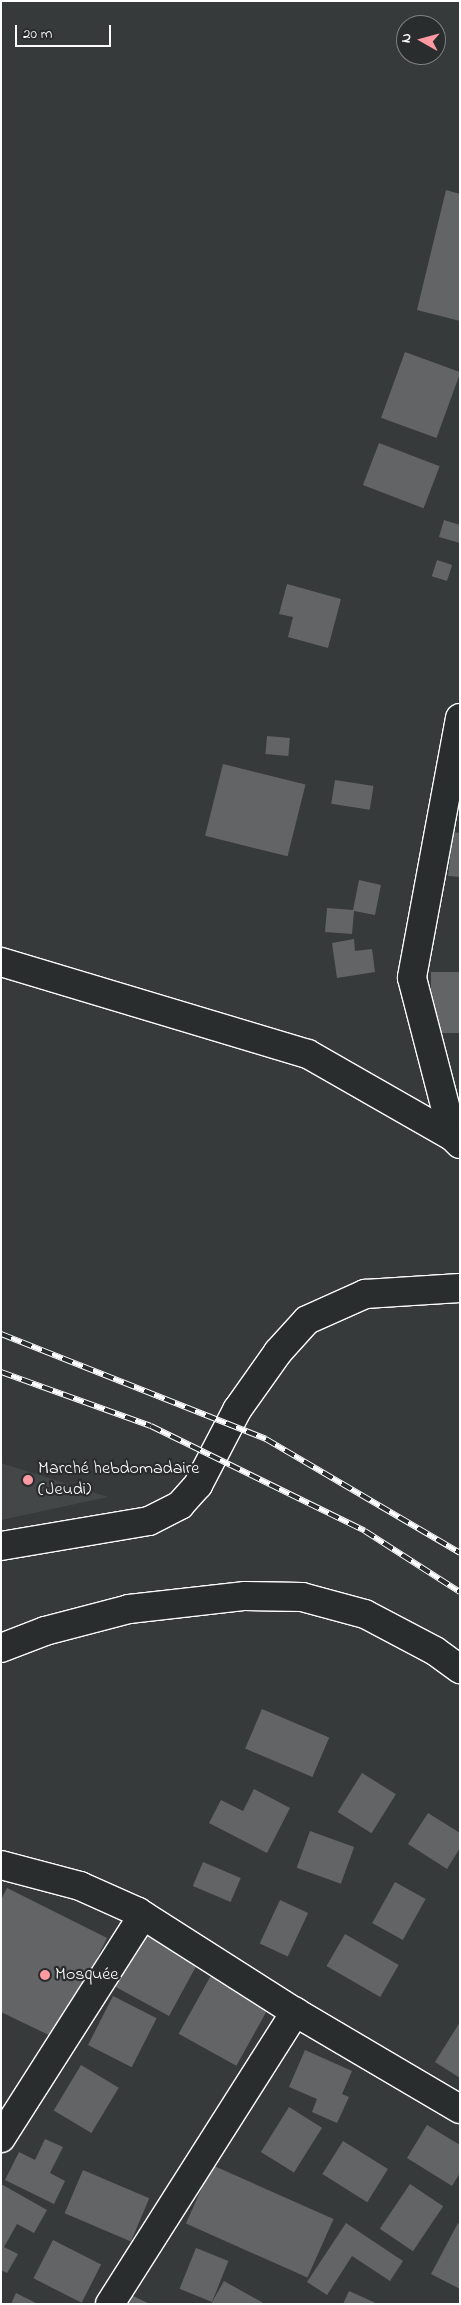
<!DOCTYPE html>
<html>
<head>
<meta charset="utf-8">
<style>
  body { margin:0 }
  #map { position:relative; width:461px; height:2305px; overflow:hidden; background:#373a3b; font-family:"Indie Flower",sans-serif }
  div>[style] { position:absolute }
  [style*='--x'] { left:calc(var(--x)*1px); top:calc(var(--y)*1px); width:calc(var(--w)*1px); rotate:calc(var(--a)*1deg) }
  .built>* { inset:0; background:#444748 }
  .building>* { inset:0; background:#636465; transform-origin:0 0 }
  .roads { filter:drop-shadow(1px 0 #fff) drop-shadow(-1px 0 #fff) drop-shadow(0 1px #fff) drop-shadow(0 -1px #fff) }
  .street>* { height:28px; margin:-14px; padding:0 14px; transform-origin:14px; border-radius:14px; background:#2a2d2e }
  .rail>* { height:5.5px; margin-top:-2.75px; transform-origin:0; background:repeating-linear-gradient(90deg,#2a2d2e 0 11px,#fff 0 22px); box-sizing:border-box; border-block:1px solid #fff }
  .dots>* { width:14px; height:14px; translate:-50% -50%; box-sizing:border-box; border:2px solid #2a2d2e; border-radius:50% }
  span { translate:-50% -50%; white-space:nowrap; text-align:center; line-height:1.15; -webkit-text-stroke:4.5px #2a2d2e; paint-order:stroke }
  .poi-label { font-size:18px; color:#fff }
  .left { translate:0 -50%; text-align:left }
  .frame { position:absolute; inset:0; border:2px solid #fff; pointer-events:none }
  .north { position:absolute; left:396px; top:15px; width:50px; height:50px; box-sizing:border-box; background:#2a2d2e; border:1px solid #7f8182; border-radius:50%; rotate:277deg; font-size:14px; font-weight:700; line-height:20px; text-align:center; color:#fff }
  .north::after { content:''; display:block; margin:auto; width:18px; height:22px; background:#ff9aa2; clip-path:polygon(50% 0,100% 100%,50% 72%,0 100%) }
  .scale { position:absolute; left:15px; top:25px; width:96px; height:22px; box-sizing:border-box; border:2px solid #fff; border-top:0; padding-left:6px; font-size:15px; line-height:18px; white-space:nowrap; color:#fff; -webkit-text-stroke:4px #2a2d2e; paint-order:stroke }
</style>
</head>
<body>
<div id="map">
  <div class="built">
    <div style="clip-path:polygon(1px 1463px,108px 1497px,1px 1520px)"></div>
  </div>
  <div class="building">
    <div style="clip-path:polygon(446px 190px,460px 194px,460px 321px,417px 310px)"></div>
    <div style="left:405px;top:352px;width:59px;height:70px;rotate:20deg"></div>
    <div style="left:379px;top:443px;width:65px;height:45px;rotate:21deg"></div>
    <div style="clip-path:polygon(444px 520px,460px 525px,460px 543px,439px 537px)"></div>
    <div style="left:437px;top:560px;width:16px;height:17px;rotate:18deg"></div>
    <div style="clip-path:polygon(287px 584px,341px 599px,328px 648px,288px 637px,293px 617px,279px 614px)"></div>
    <div style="left:267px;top:736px;width:23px;height:18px;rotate:5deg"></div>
    <div style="left:223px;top:764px;width:85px;height:74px;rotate:14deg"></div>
    <div style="left:335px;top:780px;width:39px;height:24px;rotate:9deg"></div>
    <div style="clip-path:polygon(453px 832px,460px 833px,460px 877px,448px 876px)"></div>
    <div style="clip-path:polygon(359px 880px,381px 885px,375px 915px,354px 911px,352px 934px,325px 932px,327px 908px,353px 910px)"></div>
    <div style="clip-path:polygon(354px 939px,355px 951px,372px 949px,375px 972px,337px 978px,332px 943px)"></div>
    <div style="left:431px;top:972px;width:29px;height:61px"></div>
    <div style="left:262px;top:1709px;width:73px;height:43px;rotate:23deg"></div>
    <div style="left:362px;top:1773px;width:40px;height:46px;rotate:32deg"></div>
    <div style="clip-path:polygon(254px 1789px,290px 1808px,267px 1853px,209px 1823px,221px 1800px,243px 1811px)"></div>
    <div style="clip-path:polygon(428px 1813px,460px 1833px,460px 1848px,447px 1869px,408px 1844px)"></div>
    <div style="left:310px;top:1831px;width:47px;height:39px;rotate:20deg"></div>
    <div style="left:203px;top:1862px;width:41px;height:26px;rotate:23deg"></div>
    <div style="left:395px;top:1882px;width:35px;height:47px;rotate:29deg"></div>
    <div style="clip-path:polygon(7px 1888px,107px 1938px,57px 2039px,1px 2012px,1px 1900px)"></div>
    <div style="left:280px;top:1900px;width:31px;height:48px;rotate:25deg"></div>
    <div style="clip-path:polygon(140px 1911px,200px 1959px,169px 2016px,103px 1980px)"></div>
    <div style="left:345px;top:1934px;width:62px;height:37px;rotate:30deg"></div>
    <div style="left:214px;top:1970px;width:66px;height:73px;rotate:29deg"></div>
    <div style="left:113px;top:1996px;width:49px;height:55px;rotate:27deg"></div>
    <div style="clip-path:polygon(460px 2022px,460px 2078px,435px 2062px)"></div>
    <div style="clip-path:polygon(305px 2050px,352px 2071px,342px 2094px,349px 2097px,337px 2123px,312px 2112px,317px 2099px,289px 2087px)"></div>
    <div style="left:81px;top:2065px;width:44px;height:53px;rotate:31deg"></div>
    <div style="left:289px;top:2107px;width:39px;height:53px;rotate:32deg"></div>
    <div style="clip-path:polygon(427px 2125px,460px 2145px,460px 2173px,452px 2186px,407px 2158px)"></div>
    <div style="clip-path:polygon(45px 2139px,63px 2147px,50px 2173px,65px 2181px,54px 2204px,5px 2180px,19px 2152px,35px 2160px)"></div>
    <div style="left:343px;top:2141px;width:53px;height:39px;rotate:32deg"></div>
    <div style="left:212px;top:2165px;width:133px;height:64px;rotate:24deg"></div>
    <div style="left:83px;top:2170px;width:72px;height:47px;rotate:23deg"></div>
    <div style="clip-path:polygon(1px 2184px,47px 2210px,34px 2233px,17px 2224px,4px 2247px,18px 2254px,7px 2273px,1px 2270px)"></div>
    <div style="left:410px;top:2184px;width:40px;height:54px;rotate:34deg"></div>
    <div style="clip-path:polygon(346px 2223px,403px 2261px,390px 2281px,352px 2256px,327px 2295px,307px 2282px)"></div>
    <div style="clip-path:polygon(458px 2223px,460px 2224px,460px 2289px,431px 2274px)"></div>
    <div style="left:53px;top:2240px;width:54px;height:43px;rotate:27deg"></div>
    <div style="left:196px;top:2248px;width:35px;height:44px;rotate:22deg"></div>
    <div style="clip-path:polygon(224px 2281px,265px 2304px,211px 2304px)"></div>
    <div style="clip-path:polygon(349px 2291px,378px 2304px,343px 2304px)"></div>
    <div style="clip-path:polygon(16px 2293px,38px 2304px,11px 2304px)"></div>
    <div style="clip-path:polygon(133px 2296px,150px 2304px,129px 2304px)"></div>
  </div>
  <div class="roads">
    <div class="street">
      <div style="--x:460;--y:718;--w:264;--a:100.5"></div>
      <div style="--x:412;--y:978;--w:164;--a:75.5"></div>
      <div style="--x:453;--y:1137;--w:10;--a:45"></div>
      <div style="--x:1;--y:962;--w:320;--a:16.7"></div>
      <div style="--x:308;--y:1054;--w:167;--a:29.8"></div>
      <div style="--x:1;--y:1546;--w:150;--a:-9.6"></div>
      <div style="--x:149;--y:1521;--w:35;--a:-27"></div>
      <div style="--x:180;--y:1505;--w:27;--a:-48"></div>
      <div style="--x:198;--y:1485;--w:85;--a:-62.5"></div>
      <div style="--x:237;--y:1410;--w:71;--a:-54.7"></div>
      <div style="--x:278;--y:1352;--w:43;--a:-47.8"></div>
      <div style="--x:307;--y:1320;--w:64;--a:-24.1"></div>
      <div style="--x:365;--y:1294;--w:95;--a:-3.6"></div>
      <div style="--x:1;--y:1648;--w:47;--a:-21.1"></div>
      <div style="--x:45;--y:1631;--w:87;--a:-14.7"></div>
      <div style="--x:129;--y:1609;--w:117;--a:-6.4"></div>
      <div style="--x:245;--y:1596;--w:57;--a:1"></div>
      <div style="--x:302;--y:1597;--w:65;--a:15.1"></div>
      <div style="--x:365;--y:1614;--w:79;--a:27.9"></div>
      <div style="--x:435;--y:1651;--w:31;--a:36"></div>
      <div style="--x:1;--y:1865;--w:82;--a:14.9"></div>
      <div style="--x:80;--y:1886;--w:64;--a:24.1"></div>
      <div style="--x:138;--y:1912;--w:186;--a:32.5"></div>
      <div style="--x:295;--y:2012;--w:191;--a:30.5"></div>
      <div style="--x:1;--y:2138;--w:264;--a:-57.5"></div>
      <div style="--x:110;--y:2304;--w:346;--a:-57.6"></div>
    </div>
  </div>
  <div class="rail">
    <div style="--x:1;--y:1334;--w:285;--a:21.6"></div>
    <div style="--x:266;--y:1439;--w:225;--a:30.4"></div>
    <div style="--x:1;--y:1372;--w:159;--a:19.8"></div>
    <div style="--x:151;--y:1426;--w:238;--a:26.1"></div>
    <div style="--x:365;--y:1531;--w:113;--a:32.7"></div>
  </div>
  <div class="dots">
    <div style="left:28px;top:1480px;background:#ff9aa2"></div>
    <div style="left:45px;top:1975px;background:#ff9aa2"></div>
  </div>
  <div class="poi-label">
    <span class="left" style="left:38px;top:1480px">Marché hebdomadaire<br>(Jeudi)</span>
    <span class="left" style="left:55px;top:1975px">Mosquée</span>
  </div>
  <div class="frame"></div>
  <div class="north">N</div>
  <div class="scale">20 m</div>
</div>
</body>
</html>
